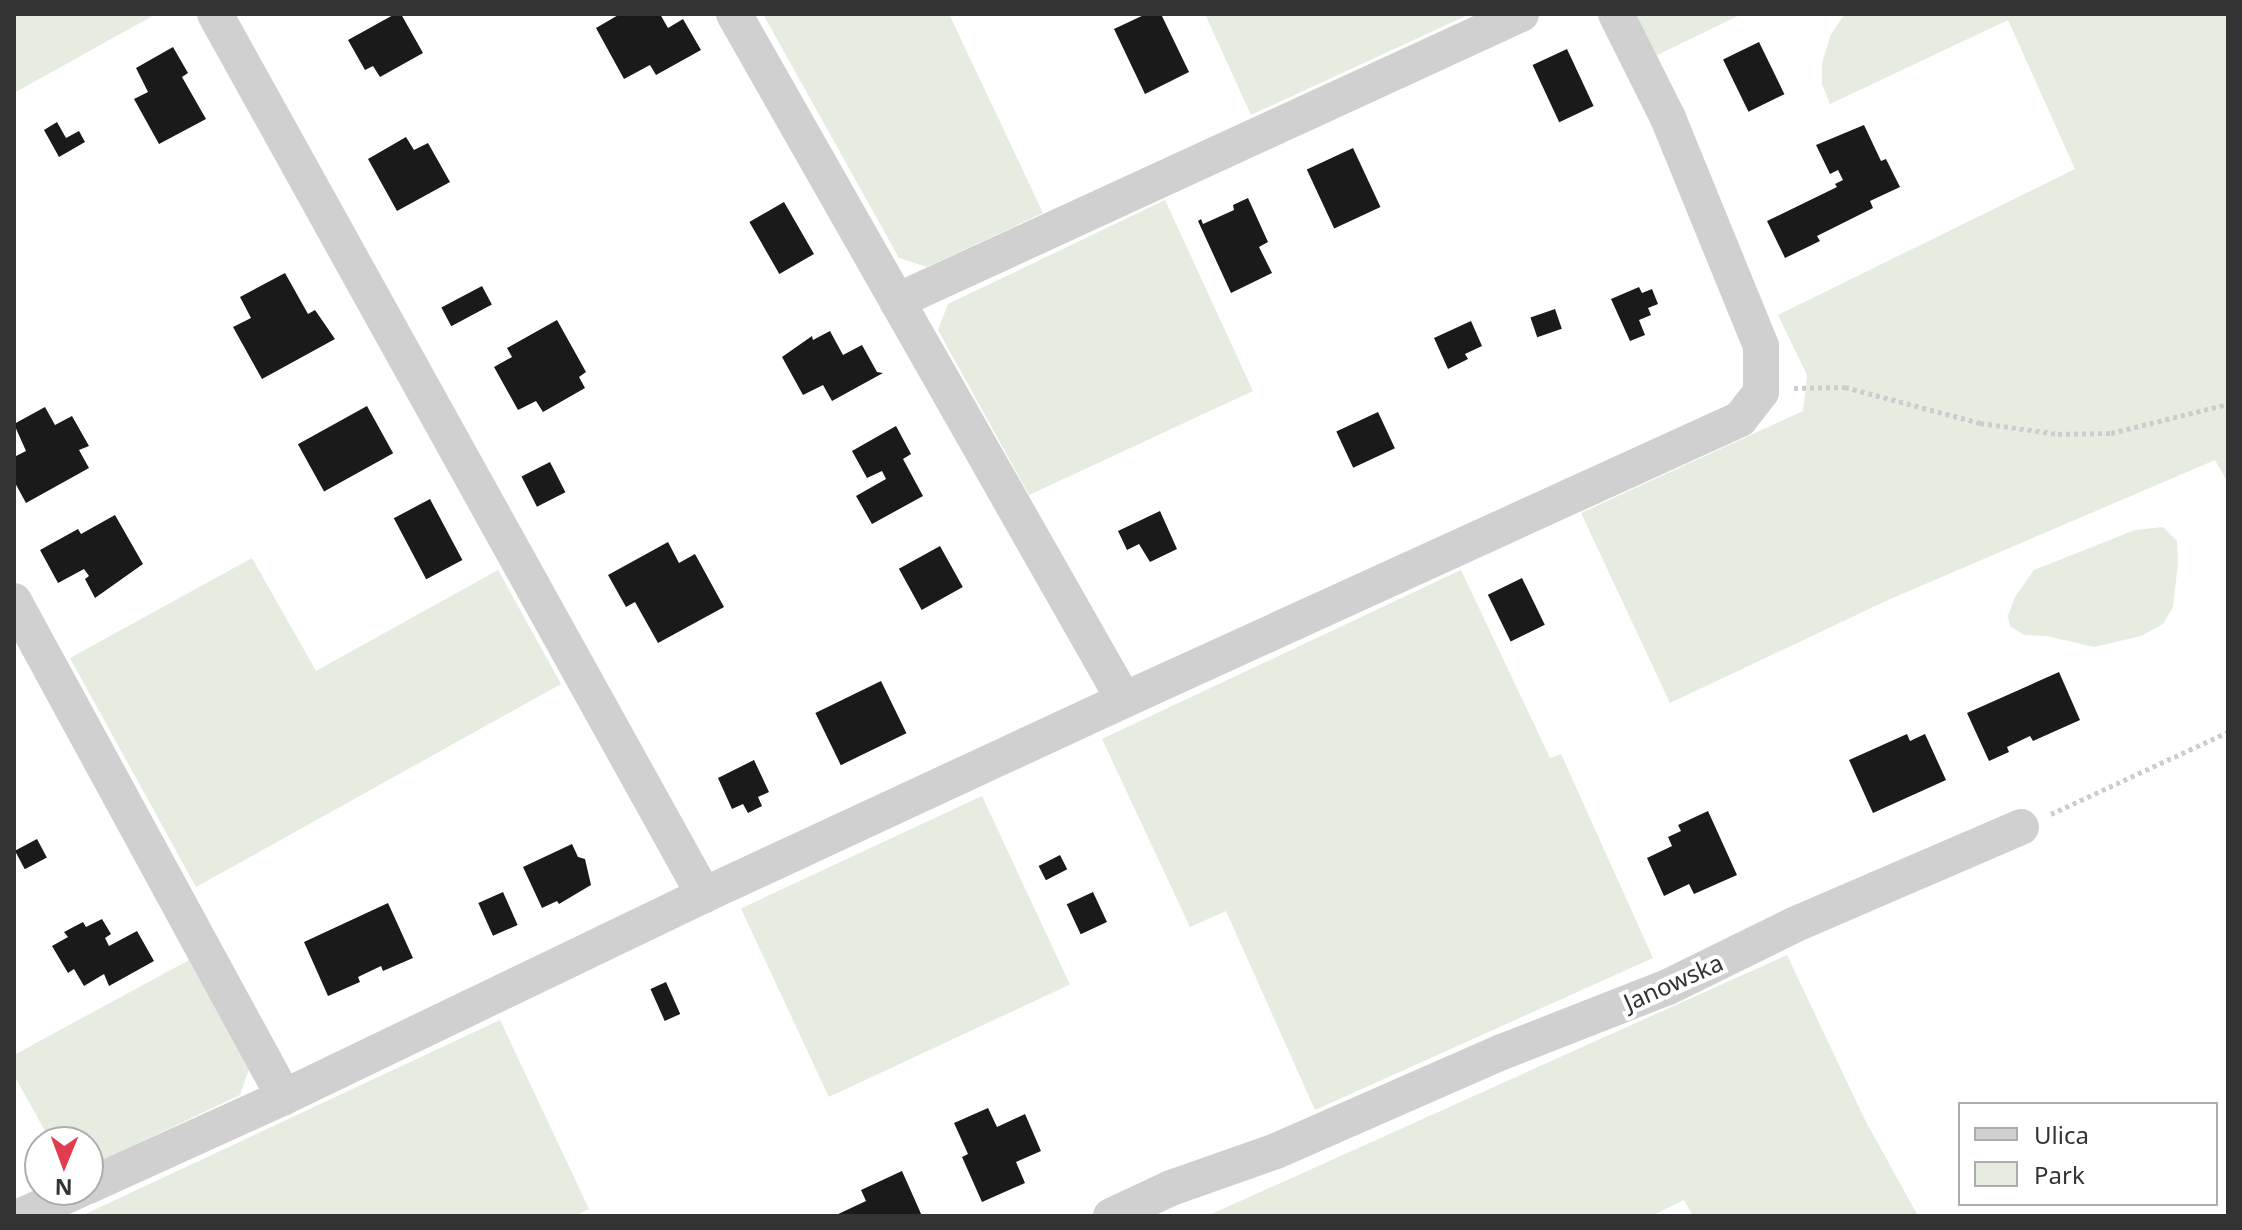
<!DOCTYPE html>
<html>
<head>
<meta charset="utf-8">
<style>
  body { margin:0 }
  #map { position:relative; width:2242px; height:1230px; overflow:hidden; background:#fff; font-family:"Noto Sans",sans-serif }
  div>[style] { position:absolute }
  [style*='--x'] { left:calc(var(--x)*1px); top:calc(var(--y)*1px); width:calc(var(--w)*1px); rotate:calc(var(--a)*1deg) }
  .green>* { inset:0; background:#e6ecdf; transform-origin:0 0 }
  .building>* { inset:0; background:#1a1a1a; transform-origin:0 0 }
  .path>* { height:5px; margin-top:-2.5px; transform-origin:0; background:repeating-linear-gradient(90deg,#cdcdcd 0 4px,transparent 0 8px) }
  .minor>* { height:36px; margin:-18px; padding:0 18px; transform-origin:18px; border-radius:18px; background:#d0d0d0 }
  span { translate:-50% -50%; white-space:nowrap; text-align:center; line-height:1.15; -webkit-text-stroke:8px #fff; paint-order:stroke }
  .street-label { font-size:24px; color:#333 }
  .frame { position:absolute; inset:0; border:16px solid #333; pointer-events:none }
  .legend { position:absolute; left:1958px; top:1102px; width:260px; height:104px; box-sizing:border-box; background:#fff; border:2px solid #adadad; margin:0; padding:10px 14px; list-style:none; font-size:24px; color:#333 }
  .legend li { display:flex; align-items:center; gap:16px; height:40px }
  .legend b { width:40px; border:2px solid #adadad }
  .north { position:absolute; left:24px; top:1126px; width:80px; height:80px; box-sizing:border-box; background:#fff; border:2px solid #adadad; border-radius:50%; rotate:181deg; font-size:22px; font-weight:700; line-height:32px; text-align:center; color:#333 }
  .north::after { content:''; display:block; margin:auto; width:28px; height:36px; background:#e13d4f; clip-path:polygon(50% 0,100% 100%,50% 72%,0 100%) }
</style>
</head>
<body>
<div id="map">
  <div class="green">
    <div style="clip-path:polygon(14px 14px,156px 14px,14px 93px)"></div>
    <div style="clip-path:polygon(763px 14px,949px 14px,1043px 213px,927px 267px,899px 258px)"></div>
    <div style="clip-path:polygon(1205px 14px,1470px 14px,1251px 115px)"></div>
    <div style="clip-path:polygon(1633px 14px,1742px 14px,1653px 57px)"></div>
    <div style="clip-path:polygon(1845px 14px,2228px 14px,2228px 483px,2215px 460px,1888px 600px,1670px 703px,1581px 513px,1803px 411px,1807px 375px,1778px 315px,2075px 169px,2008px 20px,1830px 104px,1822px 84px,1822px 63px,1831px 34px)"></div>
    <div style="clip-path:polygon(1165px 200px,1253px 391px,1029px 495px,938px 330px,948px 304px)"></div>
    <div style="clip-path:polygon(2163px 527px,2177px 541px,2178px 563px,2173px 607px,2163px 624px,2141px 636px,2094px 647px,2047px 636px,2024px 635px,2010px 626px,2008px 616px,2015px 597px,2034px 570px,2135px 530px)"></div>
    <div style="clip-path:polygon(252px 558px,316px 671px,498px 570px,561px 684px,196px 887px,70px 658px)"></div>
    <div style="clip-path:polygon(1461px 570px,1550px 758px,1561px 754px,1653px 958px,1315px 1110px,1226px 911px,1190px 927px,1102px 739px)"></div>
    <div style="left:982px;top:796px;width:208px;height:266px;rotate:65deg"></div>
    <div style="clip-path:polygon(1787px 955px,1864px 1118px,1918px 1216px,1693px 1216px,1684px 1200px,1651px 1216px,1207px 1216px)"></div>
    <div style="clip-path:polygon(189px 960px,249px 1069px,240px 1095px,88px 1167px,88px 1142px,51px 1142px,14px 1075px,14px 1055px)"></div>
    <div style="clip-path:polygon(500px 1020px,589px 1209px,574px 1216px,81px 1216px)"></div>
  </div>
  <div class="building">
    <div style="clip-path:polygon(395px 14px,401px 14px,423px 53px,380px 77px,373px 66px,365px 70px,348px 40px)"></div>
    <div style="clip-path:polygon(620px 14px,660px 14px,668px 28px,683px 19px,701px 50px,656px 75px,650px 65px,624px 79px,596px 28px)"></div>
    <div style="clip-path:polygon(1146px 14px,1161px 14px,1189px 72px,1145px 94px,1114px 29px)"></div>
    <div style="left:1759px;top:42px;width:58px;height:40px;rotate:64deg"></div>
    <div style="clip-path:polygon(173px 47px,188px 73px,182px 77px,206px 119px,159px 144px,134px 99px,148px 92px,136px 68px)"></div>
    <div style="left:1567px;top:49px;width:63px;height:38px;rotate:65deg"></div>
    <div style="clip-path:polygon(57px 122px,66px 138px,79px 131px,85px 142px,59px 157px,44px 130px)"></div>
    <div style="clip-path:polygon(1864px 125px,1881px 161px,1886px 159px,1900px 187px,1870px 201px,1873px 208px,1817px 236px,1820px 241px,1785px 258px,1767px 221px,1837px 187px,1835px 184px,1843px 180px,1838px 170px,1830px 174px,1816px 145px)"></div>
    <div style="clip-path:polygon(406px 137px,414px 150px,428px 143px,450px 182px,397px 211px,368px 159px)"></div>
    <div style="left:1353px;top:148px;width:65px;height:51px;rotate:65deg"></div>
    <div style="clip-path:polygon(1248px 198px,1268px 242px,1259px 247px,1272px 273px,1231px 293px,1198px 221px,1201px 219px,1203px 224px,1234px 210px,1233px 205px)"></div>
    <div style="left:784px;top:202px;width:60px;height:40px;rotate:60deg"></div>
    <div style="clip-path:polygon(285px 273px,308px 314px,315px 310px,335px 339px,262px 379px,233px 327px,251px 318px,240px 297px)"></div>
    <div style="left:482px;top:286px;width:21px;height:46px;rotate:62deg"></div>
    <div style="clip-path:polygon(1639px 287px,1642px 293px,1652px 289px,1658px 304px,1648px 308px,1651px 315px,1639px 320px,1645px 335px,1630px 341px,1611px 299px)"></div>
    <div style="left:1555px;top:309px;width:21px;height:26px;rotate:71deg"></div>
    <div style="clip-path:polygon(557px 320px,586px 372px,579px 377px,585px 388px,543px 412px,536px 401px,518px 410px,494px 367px,512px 357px,507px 348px)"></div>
    <div style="clip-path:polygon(1471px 321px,1482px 346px,1465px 354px,1468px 359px,1448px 369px,1434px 338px)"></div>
    <div style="clip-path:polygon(830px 331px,843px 355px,862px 345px,877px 372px,883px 373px,832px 401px,823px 385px,803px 395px,782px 357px,812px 336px,813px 340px)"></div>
    <div style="left:367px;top:406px;width:54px;height:79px;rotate:61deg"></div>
    <div style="clip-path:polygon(45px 407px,55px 425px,72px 416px,89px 446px,79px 450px,89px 468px,26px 503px,14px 481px,14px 457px,26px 451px,14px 424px)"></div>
    <div style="left:1378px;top:412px;width:40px;height:46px;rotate:65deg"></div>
    <div style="clip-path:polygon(896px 426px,911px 454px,903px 459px,923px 496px,872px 524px,856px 496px,886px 479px,882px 471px,867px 478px,852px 451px)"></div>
    <div style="left:550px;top:462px;width:34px;height:32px;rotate:63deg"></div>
    <div style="left:430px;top:499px;width:69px;height:41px;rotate:62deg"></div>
    <div style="clip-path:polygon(1160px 511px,1177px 549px,1150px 562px,1139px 544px,1127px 550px,1118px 531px)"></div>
    <div style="clip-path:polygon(115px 515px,143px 564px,95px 598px,85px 579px,89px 576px,84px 569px,58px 583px,40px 550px,78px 529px,81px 534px)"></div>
    <div style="clip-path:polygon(668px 542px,679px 563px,695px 554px,724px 607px,658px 643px,635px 602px,626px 607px,608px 575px)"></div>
    <div style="left:940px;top:546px;width:47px;height:47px;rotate:61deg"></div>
    <div style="left:1522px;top:578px;width:52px;height:38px;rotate:64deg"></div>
    <div style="clip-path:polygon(2059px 672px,2080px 720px,2033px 741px,2030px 736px,2007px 747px,2009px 752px,1989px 761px,1967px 713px)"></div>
    <div style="left:881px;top:681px;width:58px;height:73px;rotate:64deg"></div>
    <div style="clip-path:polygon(1907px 734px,1910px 741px,1925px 734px,1946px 780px,1873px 813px,1849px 760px)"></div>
    <div style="clip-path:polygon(754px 760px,769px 792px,758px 797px,762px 806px,748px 813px,743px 804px,732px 809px,718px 778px)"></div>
    <div style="clip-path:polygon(1708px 811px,1737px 875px,1694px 894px,1689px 884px,1664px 896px,1647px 858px,1672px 846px,1668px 837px,1681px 831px,1678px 825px)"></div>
    <div style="left:37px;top:839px;width:21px;height:25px;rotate:62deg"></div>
    <div style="clip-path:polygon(572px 844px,578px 857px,585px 859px,591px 885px,559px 904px,557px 901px,542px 908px,523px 867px)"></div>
    <div style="left:1060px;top:855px;width:16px;height:24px;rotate:63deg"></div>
    <div style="left:503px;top:892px;width:36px;height:27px;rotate:66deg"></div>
    <div style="left:1093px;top:892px;width:33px;height:29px;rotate:65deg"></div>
    <div style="clip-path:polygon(388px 903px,413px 958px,383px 971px,381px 966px,358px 977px,360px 982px,328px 996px,304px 942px)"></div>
    <div style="clip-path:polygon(102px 919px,111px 934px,105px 938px,109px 946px,137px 931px,154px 961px,109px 986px,104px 974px,84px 986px,74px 969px,68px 973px,52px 946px,68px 937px,64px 932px,83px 922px,86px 927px)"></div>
    <div style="left:666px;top:982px;width:35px;height:17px;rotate:66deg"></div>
    <div style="clip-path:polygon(988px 1108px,997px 1127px,1025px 1114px,1041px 1151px,1016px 1162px,1025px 1183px,982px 1202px,962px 1157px,968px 1154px,954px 1123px)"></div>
    <div style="clip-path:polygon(902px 1171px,922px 1216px,834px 1216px,866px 1201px,861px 1190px)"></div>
  </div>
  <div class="path">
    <div style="--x:1794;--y:388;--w:51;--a:-1.1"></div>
    <div style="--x:1845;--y:387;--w:140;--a:14.9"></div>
    <div style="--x:1980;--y:423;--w:79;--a:8"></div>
    <div style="--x:2058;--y:434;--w:53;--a:-1.1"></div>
    <div style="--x:2111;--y:433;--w:121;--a:-13.9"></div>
    <div style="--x:2051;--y:814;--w:195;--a:-24.9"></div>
  </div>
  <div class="minor">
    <div style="--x:215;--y:14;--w:1008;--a:60.97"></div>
    <div style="--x:734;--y:14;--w:789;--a:60.38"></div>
    <div style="--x:897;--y:301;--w:687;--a:-24.7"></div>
    <div style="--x:14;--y:601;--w:565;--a:61.44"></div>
    <div style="--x:88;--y:1186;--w:215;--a:-24.4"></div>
    <div style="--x:284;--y:1097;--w:466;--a:-25.7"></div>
    <div style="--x:704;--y:895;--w:463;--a:-24.9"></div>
    <div style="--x:1124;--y:700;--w:677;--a:-24.52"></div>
    <div style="--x:1740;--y:419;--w:34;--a:-52"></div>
    <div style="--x:1761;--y:392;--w:46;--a:-90"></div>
    <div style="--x:1761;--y:346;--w:246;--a:-112.2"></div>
    <div style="--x:1668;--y:118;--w:116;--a:-116.6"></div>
    <div style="--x:21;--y:1216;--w:64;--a:-24.1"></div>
    <div style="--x:1111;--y:1216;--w:66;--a:-25"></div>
    <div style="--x:1171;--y:1188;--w:111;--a:-19.4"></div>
    <div style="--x:1276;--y:1151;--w:247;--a:-23.7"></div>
    <div style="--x:1502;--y:1052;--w:178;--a:-21.4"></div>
    <div style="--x:1668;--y:987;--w:143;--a:-26.2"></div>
    <div style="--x:1796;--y:924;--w:245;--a:-23.3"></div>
  </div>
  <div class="street-label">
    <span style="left:1673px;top:982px;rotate:-24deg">Janowska</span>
  </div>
  <div class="frame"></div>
  <ul class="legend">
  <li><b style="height:10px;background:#d0d0d0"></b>Ulica</li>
  <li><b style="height:22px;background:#e6ecdf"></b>Park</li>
  </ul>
  <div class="north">N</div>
</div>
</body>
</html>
